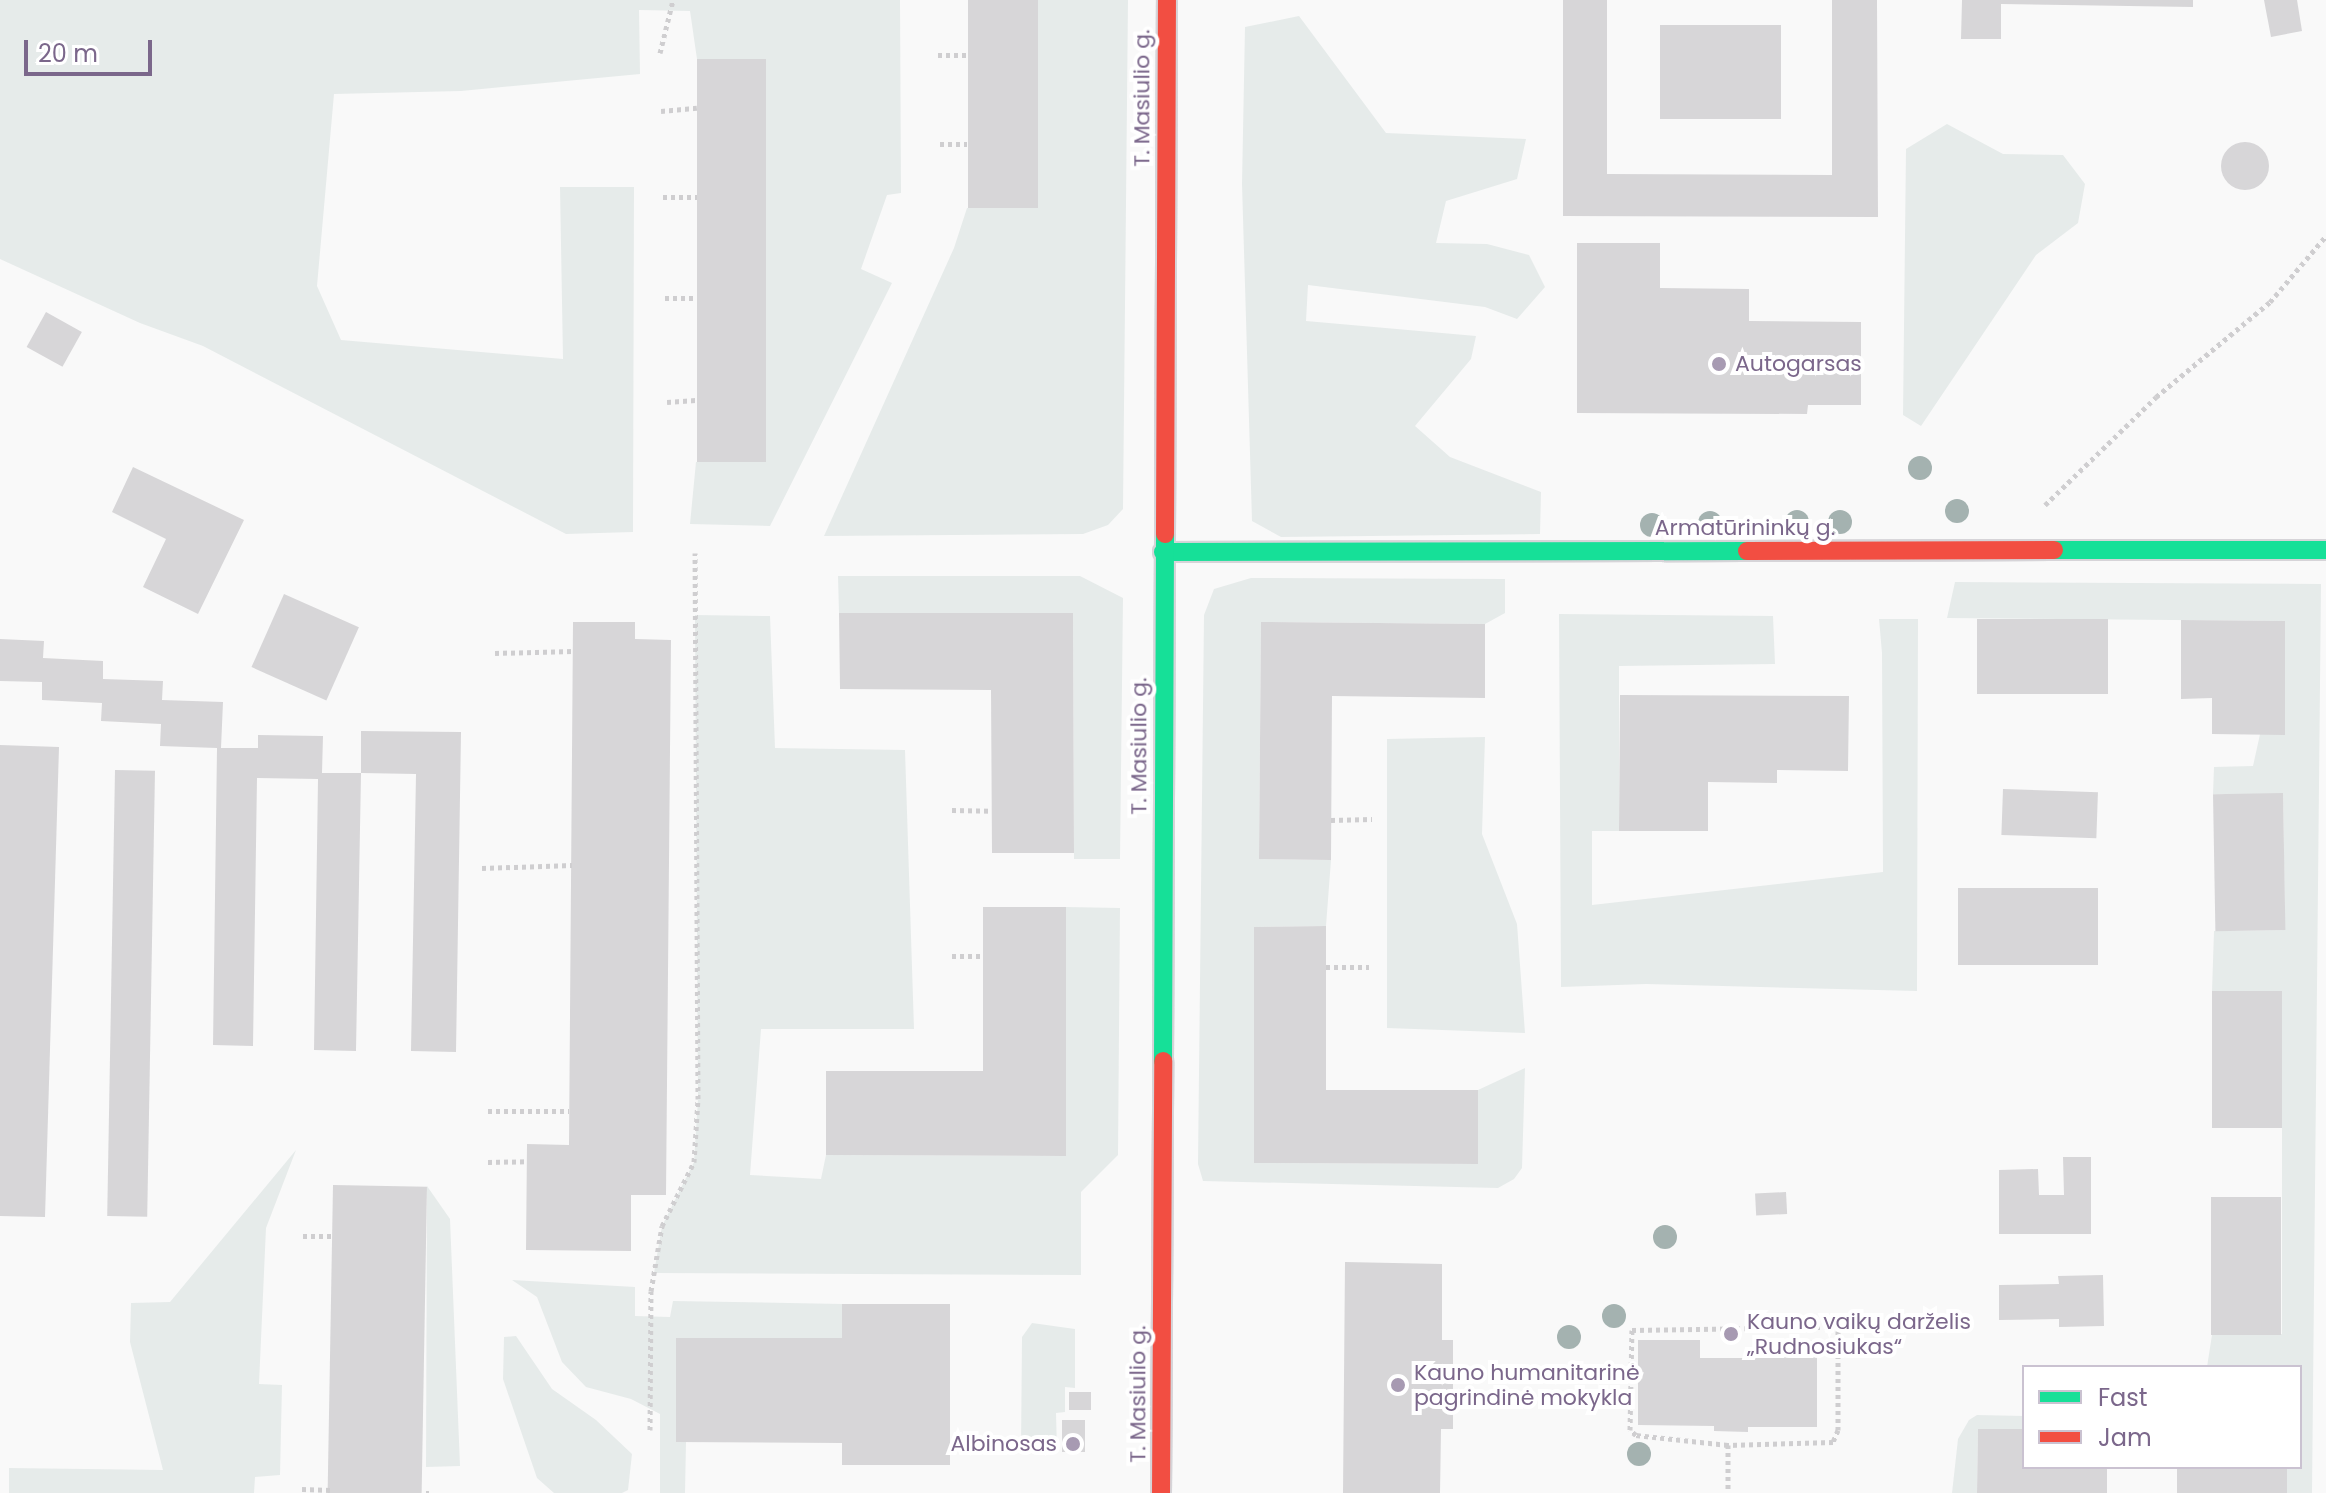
<!DOCTYPE html>
<html>
<head>
<meta charset="utf-8">
<style>
  body { margin:0 }
  #map { position:relative; width:2326px; height:1493px; overflow:hidden; background:#f9f9f9; font-family:Poppins,sans-serif }
  div>[style] { position:absolute }
  [style*='--x'] { left:calc(var(--x)*1px); top:calc(var(--y)*1px); width:calc(var(--w)*1px); rotate:calc(var(--a)*1deg) }
  .green>* { inset:0; background:#e6ebea }
  .building>* { inset:0; background:#d7d6d8; transform-origin:0 0 }
  .round { border-radius:50% }
  .path>* { height:5px; margin-top:-2.5px; transform-origin:0; background:repeating-linear-gradient(90deg,#cfced0 0 4px,transparent 0 8px) }
  .roads { filter:drop-shadow(2px 0 #d6d4d8) drop-shadow(-2px 0 #d6d4d8) drop-shadow(0 2px #d6d4d8) drop-shadow(0 -2px #d6d4d8) }
  .fast>* { height:18px; margin:-9px; padding:0 9px; transform-origin:9px; border-radius:9px; background:#16e098 }
  .jam>* { height:18px; margin:-9px; padding:0 9px; transform-origin:9px; border-radius:9px; background:#f24e42 }
  .trees>* { width:24px; height:24px; margin:-12px; border-radius:50%; background:#a4b2b0 }
  .dots>* { width:22px; height:22px; translate:-50% -50%; box-sizing:border-box; border:4px solid #fff; border-radius:50% }
  span { translate:-50% -50%; white-space:nowrap; text-align:center; line-height:1.15; -webkit-text-stroke:8px #fff; paint-order:stroke }
  .street-label { font-size:22px; color:#7b678b }
  .poi-label { font-size:22px; color:#7b678b }
  .left { translate:0 -50%; text-align:left }
  .right { translate:-100% -50%; text-align:right }
  .legend { position:absolute; left:2022px; top:1365px; width:280px; height:104px; box-sizing:border-box; background:#fff; border:2px solid #cac2d1; margin:0; padding:10px 14px; list-style:none; font-size:24px; color:#7b678b }
  .legend li { display:flex; align-items:center; gap:16px; height:40px }
  .legend b { width:40px; border:2px solid #cac2d1 }
  .scale { position:absolute; left:24px; top:40px; width:128px; height:36px; box-sizing:border-box; border:4px solid #7b678b; border-top:0; padding-left:10px; font-size:24px; line-height:28px; white-space:nowrap; color:#7b678b; -webkit-text-stroke:6px #fff; paint-order:stroke }
</style>
</head>
<body>
<div id="map">
  <div class="green">
    <div style="clip-path:polygon(0 0,900px 0,901px 193px,887px 195px,861px 269px,892px 283px,770px 526px,690px 524px,696px 462px,765px 462px,766px 60px,697px 59px,690px 11px,639px 10px,640px 74px,461px 91px,334px 94px,317px 286px,341px 340px,563px 359px,560px 187px,634px 187px,633px 532px,566px 534px,203px 346px,140px 323px,0 259px)"></div>
    <div style="clip-path:polygon(1038px 0,1128px 0,1123px 509px,1108px 525px,1083px 534px,824px 536px,954px 248px,967px 208px,1036px 208px)"></div>
    <div style="clip-path:polygon(1299px 16px,1386px 133px,1526px 139px,1517px 179px,1446px 201px,1436px 243px,1487px 244px,1529px 255px,1545px 287px,1517px 319px,1485px 307px,1308px 285px,1306px 321px,1476px 336px,1471px 359px,1415px 426px,1450px 457px,1541px 492px,1540px 534px,1281px 537px,1252px 521px,1242px 184px,1245px 27px)"></div>
    <div style="clip-path:polygon(1947px 124px,2003px 154px,2063px 155px,2085px 184px,2078px 223px,2036px 255px,1921px 426px,1903px 415px,1906px 149px)"></div>
    <div style="clip-path:polygon(838px 576px,1080px 576px,1123px 598px,1120px 859px,1074px 859px,1073px 613px,839px 613px)"></div>
    <div style="clip-path:polygon(1251px 578px,1505px 579px,1505px 613px,1485px 624px,1261px 622px,1259px 859px,1331px 860px,1326px 926px,1254px 927px,1254px 1163px,1478px 1164px,1478px 1090px,1525px 1068px,1522px 1168px,1514px 1179px,1498px 1188px,1203px 1181px,1198px 1164px,1204px 615px,1214px 589px)"></div>
    <div style="clip-path:polygon(1955px 582px,2321px 584px,2312px 1493px,2287px 1493px,2287px 1467px,2300px 1467px,2300px 1367px,2207px 1367px,2212px 1335px,2282px 1334px,2282px 991px,2212px 991px,2214px 931px,2285px 930px,2283px 794px,2213px 794px,2214px 767px,2253px 766px,2285px 621px,1947px 618px)"></div>
    <div style="clip-path:polygon(1559px 614px,1773px 616px,1775px 664px,1619px 666px,1619px 831px,1592px 831px,1592px 905px,1883px 872px,1882px 653px,1879px 619px,1918px 619px,1917px 991px,1646px 984px,1561px 987px)"></div>
    <div style="clip-path:polygon(695px 615px,770px 616px,775px 748px,905px 750px,914px 1029px,761px 1029px,750px 1175px,821px 1179px,826px 1155px,1066px 1156px,1066px 907px,1120px 908px,1118px 1155px,1081px 1192px,1081px 1275px,654px 1273px,662px 1226px,694px 1162px,698px 1099px)"></div>
    <div style="clip-path:polygon(1485px 737px,1482px 834px,1517px 924px,1525px 1033px,1387px 1028px,1387px 739px)"></div>
    <div style="clip-path:polygon(296px 1150px,266px 1228px,259px 1384px,282px 1385px,280px 1475px,255px 1477px,254px 1493px,9px 1493px,9px 1468px,163px 1470px,130px 1342px,131px 1303px,170px 1302px)"></div>
    <div style="clip-path:polygon(427px 1186px,450px 1219px,460px 1466px,426px 1467px)"></div>
    <div style="clip-path:polygon(512px 1280px,635px 1287px,635px 1316px,670px 1317px,673px 1301px,842px 1304px,842px 1338px,677px 1338px,676px 1442px,686px 1442px,685px 1493px,660px 1493px,660px 1414px,631px 1399px,586px 1387px,562px 1362px,537px 1297px)"></div>
    <div style="clip-path:polygon(1032px 1323px,1075px 1329px,1075px 1388px,1065px 1387px,1065px 1412px,1056px 1413px,1057px 1450px,1021px 1449px,1022px 1337px)"></div>
    <div style="clip-path:polygon(516px 1336px,552px 1389px,596px 1420px,632px 1454px,628px 1490px,622px 1493px,554px 1493px,537px 1478px,503px 1379px,504px 1337px)"></div>
    <div style="clip-path:polygon(1977px 1415px,2024px 1416px,2024px 1429px,1978px 1429px,1977px 1493px,1952px 1493px,1958px 1439px,1969px 1420px)"></div>
  </div>
  <div class="building">
    <div style="left:968px;top:0;width:70px;height:208px"></div>
    <div style="clip-path:polygon(1563px 0,1607px 0,1607px 174px,1832px 175px,1832px 0,1877px 0,1878px 217px,1563px 216px)"></div>
    <div style="clip-path:polygon(1962px 0,2193px 0,2193px 7px,2001px 4px,2001px 39px,1961px 39px)"></div>
    <div style="clip-path:polygon(2264px 0,2297px 0,2302px 31px,2271px 37px)"></div>
    <div style="left:1660px;top:25px;width:121px;height:94px"></div>
    <div style="left:697px;top:59px;width:69px;height:403px"></div>
    <div class="round" style="left:2221px;top:142px;width:48px;height:48px"></div>
    <div style="clip-path:polygon(1577px 243px,1660px 243px,1660px 288px,1749px 289px,1749px 321px,1861px 322px,1861px 405px,1808px 405px,1807px 414px,1577px 413px)"></div>
    <div style="left:46px;top:312px;width:41px;height:40px;rotate:29deg"></div>
    <div style="clip-path:polygon(133px 467px,244px 520px,198px 614px,143px 587px,166px 539px,112px 512px)"></div>
    <div style="left:284px;top:594px;width:82px;height:80px;rotate:24deg"></div>
    <div style="clip-path:polygon(839px 613px,1073px 613px,1074px 853px,992px 853px,991px 690px,840px 689px)"></div>
    <div style="left:1977px;top:619px;width:131px;height:75px"></div>
    <div style="clip-path:polygon(2181px 620px,2285px 621px,2285px 735px,2212px 734px,2212px 698px,2181px 699px)"></div>
    <div style="clip-path:polygon(573px 622px,635px 622px,635px 639px,671px 640px,666px 1195px,631px 1195px,631px 1251px,526px 1250px,527px 1144px,569px 1145px)"></div>
    <div style="clip-path:polygon(1261px 622px,1485px 624px,1485px 698px,1332px 696px,1331px 860px,1259px 859px)"></div>
    <div style="clip-path:polygon(0 639px,44px 641px,43px 658px,103px 661px,103px 679px,163px 681px,162px 700px,223px 702px,221px 748px,258px 748px,258px 735px,323px 736px,322px 773px,361px 773px,356px 1051px,314px 1050px,318px 779px,257px 778px,253px 1046px,213px 1045px,217px 748px,160px 746px,161px 724px,101px 721px,102px 703px,42px 700px,42px 682px,0 681px)"></div>
    <div style="clip-path:polygon(1620px 695px,1849px 696px,1848px 771px,1777px 770px,1777px 783px,1708px 782px,1708px 831px,1619px 831px)"></div>
    <div style="clip-path:polygon(361px 731px,461px 732px,456px 1052px,411px 1051px,416px 774px,361px 773px)"></div>
    <div style="clip-path:polygon(0 745px,59px 747px,45px 1217px,0 1216px)"></div>
    <div style="left:115px;top:770px;width:40px;height:446px;rotate:1deg"></div>
    <div style="left:2003px;top:789px;width:95px;height:46px;rotate:2deg"></div>
    <div style="left:2283px;top:793px;width:137px;height:70px;rotate:89deg"></div>
    <div style="left:1958px;top:888px;width:140px;height:77px"></div>
    <div style="clip-path:polygon(983px 907px,1066px 907px,1066px 1156px,826px 1155px,826px 1071px,983px 1071px)"></div>
    <div style="clip-path:polygon(1326px 926px,1326px 1090px,1478px 1090px,1478px 1164px,1254px 1163px,1254px 927px)"></div>
    <div style="left:2212px;top:991px;width:70px;height:137px"></div>
    <div style="clip-path:polygon(2063px 1157px,2091px 1157px,2091px 1234px,1999px 1234px,1999px 1170px,2038px 1169px,2039px 1195px,2064px 1195px)"></div>
    <div style="left:333px;top:1185px;width:94px;height:308px;rotate:1deg"></div>
    <div style="left:1786px;top:1192px;width:22px;height:31px;rotate:87deg"></div>
    <div style="left:2281px;top:1197px;width:138px;height:70px;rotate:90deg"></div>
    <div style="clip-path:polygon(1345px 1262px,1442px 1264px,1442px 1340px,1453px 1340px,1453px 1429px,1441px 1429px,1440px 1493px,1343px 1493px)"></div>
    <div style="clip-path:polygon(2103px 1275px,2104px 1326px,2059px 1327px,2059px 1319px,1999px 1320px,1999px 1285px,2059px 1284px,2058px 1276px)"></div>
    <div style="clip-path:polygon(842px 1304px,950px 1304px,950px 1465px,842px 1465px,842px 1443px,676px 1442px,676px 1338px,842px 1338px)"></div>
    <div style="clip-path:polygon(1638px 1340px,1700px 1340px,1700px 1358px,1760px 1358px,1760px 1340px,1817px 1340px,1817px 1427px,1748px 1427px,1748px 1432px,1714px 1431px,1714px 1426px,1638px 1425px)"></div>
    <div style="left:1069px;top:1392px;width:22px;height:18px"></div>
    <div style="left:1062px;top:1420px;width:23px;height:32px"></div>
    <div style="clip-path:polygon(1978px 1429px,2024px 1429px,2024px 1467px,2107px 1467px,2107px 1493px,1977px 1493px)"></div>
    <div style="left:2177px;top:1467px;width:110px;height:26px"></div>
  </div>
  <div class="path">
    <div style="--x:660;--y:53;--w:55;--a:-76.2"></div>
    <div style="--x:938;--y:55;--w:30;--a:0"></div>
    <div style="--x:661;--y:111;--w:36;--a:-5"></div>
    <div style="--x:940;--y:144;--w:27;--a:0"></div>
    <div style="--x:663;--y:197;--w:34;--a:0"></div>
    <div style="--x:665;--y:298;--w:31;--a:0"></div>
    <div style="--x:667;--y:402;--w:29;--a:-4"></div>
    <div style="--x:2045;--y:505;--w:155;--a:-44.2"></div>
    <div style="--x:2156;--y:397;--w:148;--a:-39.8"></div>
    <div style="--x:2270;--y:302;--w:87;--a:-49.7"></div>
    <div style="--x:495;--y:653;--w:78;--a:-1.5"></div>
    <div style="--x:952;--y:810;--w:39;--a:1"></div>
    <div style="--x:1331;--y:820;--w:41;--a:-1.4"></div>
    <div style="--x:482;--y:868;--w:90;--a:-1.9"></div>
    <div style="--x:952;--y:956;--w:31;--a:0"></div>
    <div style="--x:1326;--y:967;--w:43;--a:0"></div>
    <div style="--x:488;--y:1111;--w:81;--a:0"></div>
    <div style="--x:488;--y:1162;--w:39;--a:-1"></div>
    <div style="--x:303;--y:1236;--w:29;--a:0"></div>
    <div style="--x:1831;--y:1327;--w:8;--a:30"></div>
    <div style="--x:1838;--y:1331;--w:99;--a:90"></div>
    <div style="--x:1838;--y:1430;--w:13;--a:113"></div>
    <div style="--x:1833;--y:1442;--w:105;--a:178.4"></div>
    <div style="--x:1728;--y:1445;--w:93;--a:-173.8"></div>
    <div style="--x:1636;--y:1435;--w:8;--a:-140"></div>
    <div style="--x:1630;--y:1430;--w:100;--a:-88.9"></div>
    <div style="--x:1632;--y:1330;--w:199;--a:-0.9"></div>
    <div style="--x:650;--y:1430;--w:139;--a:-89.6"></div>
    <div style="--x:651;--y:1291;--w:66;--a:-80.4"></div>
    <div style="--x:662;--y:1226;--w:72;--a:-63.4"></div>
    <div style="--x:694;--y:1162;--w:63;--a:-86.4"></div>
    <div style="--x:698;--y:1099;--w:546;--a:-90.31"></div>
    <div style="--x:1728;--y:1445;--w:48;--a:90"></div>
    <div style="--x:302;--y:1489;--w:29;--a:2"></div>
    <div style="--x:426;--y:1493;--w:3;--a:0"></div>
  </div>
  <div class="roads">
    <div class="fast">
      <div style="--x:2054;--y:550;--w:272;--a:0"></div>
      <div style="--x:1163;--y:552;--w:584;--a:-0.1"></div>
      <div style="--x:1163;--y:1061;--w:527;--a:-89.78"></div>
    </div>
    <div class="jam">
      <div style="--x:1165;--y:534;--w:534;--a:-89.79"></div>
      <div style="--x:1747;--y:551;--w:307;--a:-0.2"></div>
      <div style="--x:1161;--y:1493;--w:432;--a:-89.7"></div>
    </div>
  </div>
  <div class="trees">
    <div style="left:1920px;top:468px"></div>
    <div style="left:1957px;top:511px"></div>
    <div style="left:1797px;top:522px"></div>
    <div style="left:1840px;top:522px"></div>
    <div style="left:1710px;top:523px"></div>
    <div style="left:1652px;top:525px"></div>
    <div style="left:1665px;top:1237px"></div>
    <div style="left:1614px;top:1316px"></div>
    <div style="left:1569px;top:1337px"></div>
    <div style="left:1639px;top:1454px"></div>
  </div>
  <div class="dots">
    <div style="left:1719px;top:364px;background:#a79ab2"></div>
    <div style="left:1731px;top:1334px;background:#a79ab2"></div>
    <div style="left:1398px;top:1385px;background:#a79ab2"></div>
    <div style="left:1073px;top:1444px;background:#a79ab2"></div>
  </div>
  <div class="street-label">
    <span style="left:1142px;top:98px;rotate:-90deg">T. Masiulio g.</span>
    <span style="left:1745px;top:528px">Armatūrininkų g.</span>
    <span style="left:1139px;top:746px;rotate:-90deg">T. Masiulio g.</span>
    <span style="left:1138px;top:1394px;rotate:-90deg">T. Masiulio g.</span>
  </div>
  <div class="poi-label">
    <span class="left" style="left:1735px;top:364px">Autogarsas</span>
    <span class="left" style="left:1747px;top:1334px">Kauno vaikų darželis<br>„Rudnosiukas“</span>
    <span class="left" style="left:1414px;top:1385px">Kauno humanitarinė<br>pagrindinė mokykla</span>
    <span class="right" style="left:1057px;top:1444px">Albinosas</span>
  </div>
  <ul class="legend">
  <li><b style="height:10px;background:#16e098"></b>Fast</li>
  <li><b style="height:10px;background:#f24e42"></b>Jam</li>
  </ul>
  <div class="scale">20 m</div>
</div>
</body>
</html>
